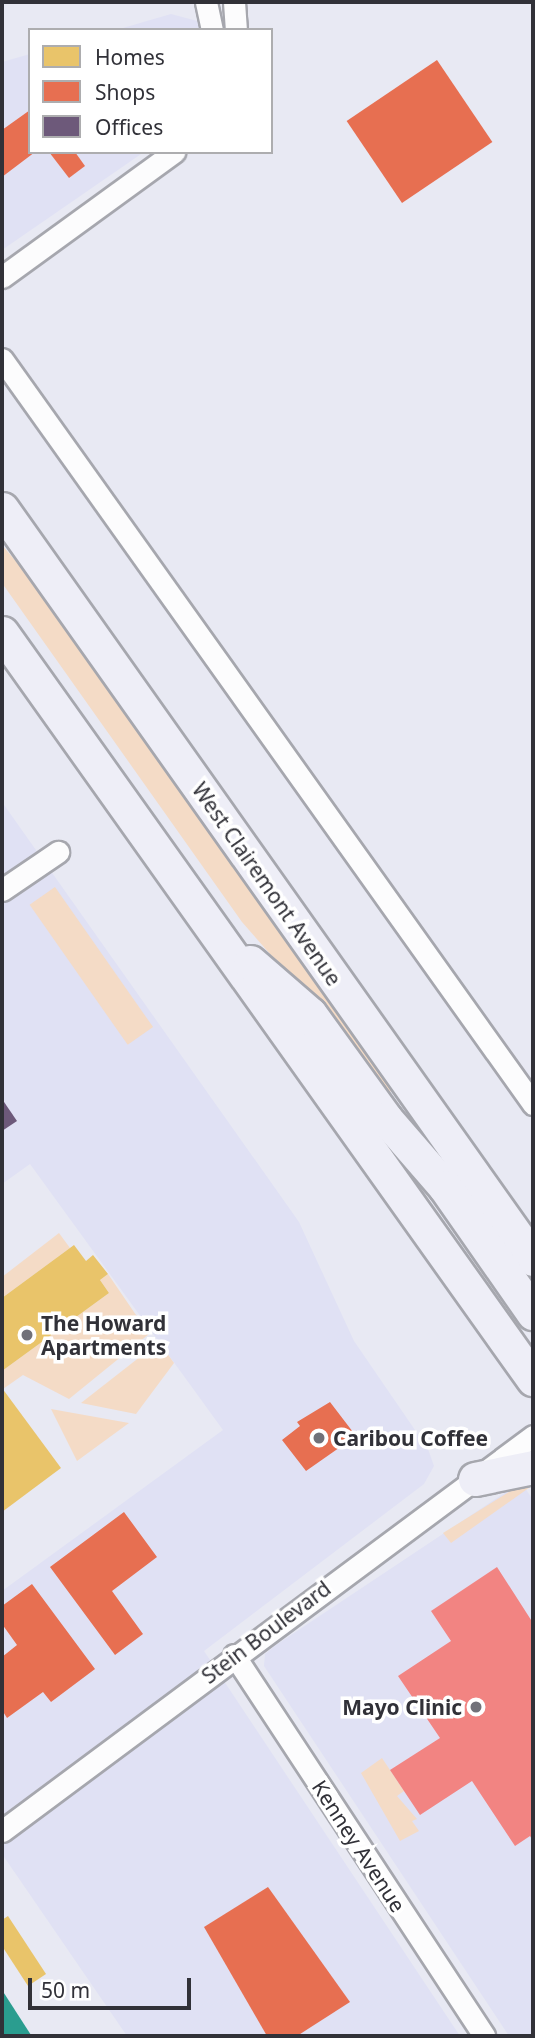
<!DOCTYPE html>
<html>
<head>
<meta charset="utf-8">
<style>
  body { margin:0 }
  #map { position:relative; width:535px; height:2038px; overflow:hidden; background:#e8e9f3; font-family:"Noto Sans",sans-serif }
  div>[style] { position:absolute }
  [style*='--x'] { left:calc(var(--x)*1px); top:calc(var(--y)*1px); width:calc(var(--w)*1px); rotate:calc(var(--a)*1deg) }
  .built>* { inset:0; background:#e0e1f4 }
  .green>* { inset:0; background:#f4dbc6; transform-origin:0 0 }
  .homes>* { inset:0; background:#e9c46a }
  .shops>* { inset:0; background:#e76f51; transform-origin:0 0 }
  .offices>* { inset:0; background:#6d597a }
  .schools>* { inset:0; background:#2a9d8f }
  .health>* { inset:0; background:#f28482 }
  .roads { filter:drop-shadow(2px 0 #a6a7ae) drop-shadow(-2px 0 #a6a7ae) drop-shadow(0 2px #a6a7ae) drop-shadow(0 -2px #a6a7ae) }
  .street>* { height:21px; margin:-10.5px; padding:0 10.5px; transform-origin:10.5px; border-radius:10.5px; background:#fcfcfd }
  .primary>* { height:33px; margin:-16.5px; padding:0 16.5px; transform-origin:16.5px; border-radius:16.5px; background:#eeeef7 }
  .dots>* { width:19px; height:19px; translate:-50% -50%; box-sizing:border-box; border:4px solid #fff; border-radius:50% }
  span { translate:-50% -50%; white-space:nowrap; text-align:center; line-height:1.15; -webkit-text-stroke:7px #fff; paint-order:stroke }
  .street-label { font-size:21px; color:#313138 }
  .poi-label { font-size:21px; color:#313138; font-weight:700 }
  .left { translate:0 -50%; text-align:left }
  .right { translate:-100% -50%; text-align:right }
  .frame { position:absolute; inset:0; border:4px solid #313138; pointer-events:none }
  .legend { position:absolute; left:28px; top:28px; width:245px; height:126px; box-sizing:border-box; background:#fff; border:2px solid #adadaf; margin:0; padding:9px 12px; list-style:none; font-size:21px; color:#313138 }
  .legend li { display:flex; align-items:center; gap:14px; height:35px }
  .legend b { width:35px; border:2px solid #adadaf }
  .scale { position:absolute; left:28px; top:1978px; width:163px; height:32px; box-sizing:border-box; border:4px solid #313138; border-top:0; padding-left:9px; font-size:21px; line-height:24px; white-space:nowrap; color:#313138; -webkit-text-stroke:5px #fff; paint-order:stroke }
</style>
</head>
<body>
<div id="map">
  <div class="built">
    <div style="clip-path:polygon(171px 14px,201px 22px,202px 30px,116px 30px)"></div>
    <div style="clip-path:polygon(30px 54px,30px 152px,144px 152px,2px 250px,2px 62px)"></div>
    <div style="clip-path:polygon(2px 802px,299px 1222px,354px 1341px,428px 1449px,434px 1466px,424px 1484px,204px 1651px,460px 2036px,127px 2036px,2px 1854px,2px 1591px,223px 1430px,30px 1164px,2px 1184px)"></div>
    <div style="clip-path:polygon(521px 1482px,533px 1500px,533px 2036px,509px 2036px,264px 1666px,265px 1654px,276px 1645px)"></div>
  </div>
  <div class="green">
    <div style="clip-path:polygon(2px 545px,31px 579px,392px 1090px,382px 1099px,320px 1011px,242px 922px,2px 583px)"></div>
    <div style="left:55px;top:887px;width:171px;height:31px;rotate:55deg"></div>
    <div style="clip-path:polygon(59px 1233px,70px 1248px,2px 1298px,2px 1277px)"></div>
    <div style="clip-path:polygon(108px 1274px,149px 1334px,69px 1399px,23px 1375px,3px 1389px,2px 1371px,109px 1293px,100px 1280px)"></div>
    <div style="clip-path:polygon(159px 1342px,174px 1363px,136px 1414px,81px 1403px)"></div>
    <div style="clip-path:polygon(51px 1409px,129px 1423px,77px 1461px)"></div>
    <div style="clip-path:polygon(533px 1477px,533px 1485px,451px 1543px,443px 1533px)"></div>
    <div style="clip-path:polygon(382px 1758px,404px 1791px,397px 1796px,417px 1819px,412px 1821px,419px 1831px,400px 1841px,361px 1773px)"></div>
  </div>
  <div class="homes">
    <div style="clip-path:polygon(74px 1245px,86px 1261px,93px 1255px,108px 1274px,100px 1280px,109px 1293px,2px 1371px,2px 1298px)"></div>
    <div style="clip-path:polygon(2px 1388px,61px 1468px,2px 1512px)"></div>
    <div style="clip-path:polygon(8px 1916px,46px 1974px,28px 1986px,2px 1946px,2px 1920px)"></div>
  </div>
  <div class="shops">
    <div style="left:437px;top:60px;width:99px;height:109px;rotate:56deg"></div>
    <div style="clip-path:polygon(30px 110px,30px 152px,35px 152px,2px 177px,2px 130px)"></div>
    <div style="clip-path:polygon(49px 152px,75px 152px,85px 166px,69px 178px)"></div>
    <div style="clip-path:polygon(330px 1402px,356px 1436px,306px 1471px,282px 1440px,300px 1426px,297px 1422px)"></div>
    <div style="clip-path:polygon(124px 1512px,157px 1557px,112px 1591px,143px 1634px,115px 1655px,50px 1567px)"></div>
    <div style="clip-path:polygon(32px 1584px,95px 1669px,51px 1702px,43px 1692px,7px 1718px,2px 1710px,2px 1657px,17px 1645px,2px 1624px,2px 1606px)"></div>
    <div style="clip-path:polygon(268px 1887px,350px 2002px,297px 2036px,267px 2036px,204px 1927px)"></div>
  </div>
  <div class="offices">
    <div style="clip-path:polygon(2px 1099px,17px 1121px,2px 1131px)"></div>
  </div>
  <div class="schools">
    <div style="clip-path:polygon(2px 1990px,31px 2035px,29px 2036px,2px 2036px)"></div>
  </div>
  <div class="health">
    <div style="clip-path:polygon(497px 1567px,533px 1623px,533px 1841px,530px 1836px,515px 1846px,472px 1781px,420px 1815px,390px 1770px,440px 1738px,398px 1676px,451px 1641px,431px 1611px)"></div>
  </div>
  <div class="roads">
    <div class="street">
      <div style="--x:206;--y:2;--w:29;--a:78"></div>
      <div style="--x:234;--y:2;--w:28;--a:86"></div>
      <div style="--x:2;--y:277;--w:213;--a:-36"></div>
      <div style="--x:2;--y:359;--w:915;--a:54.52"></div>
      <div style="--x:2;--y:890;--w:68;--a:-34.2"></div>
      <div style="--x:234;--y:1655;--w:456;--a:56.7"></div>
      <div style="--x:2;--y:1831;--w:662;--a:-36.64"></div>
    </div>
    <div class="primary">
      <div style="--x:2;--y:509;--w:919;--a:54.7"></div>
      <div style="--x:2;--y:633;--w:916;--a:54.56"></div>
      <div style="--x:250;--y:962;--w:79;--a:40.9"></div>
      <div style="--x:310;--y:1014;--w:130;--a:54.1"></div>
      <div style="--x:386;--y:1119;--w:90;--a:49.1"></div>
      <div style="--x:445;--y:1187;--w:154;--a:55.1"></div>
      <div style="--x:475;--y:1479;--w:59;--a:-11.7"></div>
    </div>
  </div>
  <div class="dots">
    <div style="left:27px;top:1335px;background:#717179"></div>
    <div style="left:319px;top:1438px;background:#717179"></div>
    <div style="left:476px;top:1707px;background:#717179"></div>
  </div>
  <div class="street-label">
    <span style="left:267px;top:884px;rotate:55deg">West Clairemont Avenue</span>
    <span style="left:266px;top:1632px;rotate:-37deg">Stein Boulevard</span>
    <span style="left:359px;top:1846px;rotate:57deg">Kenney Avenue</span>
  </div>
  <div class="poi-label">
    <span class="left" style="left:41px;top:1335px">The Howard<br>Apartments</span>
    <span class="left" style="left:333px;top:1438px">Caribou Coffee</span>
    <span class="right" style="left:462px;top:1707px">Mayo Clinic</span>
  </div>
  <div class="frame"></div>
  <ul class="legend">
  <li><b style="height:19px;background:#e9c46a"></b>Homes</li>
  <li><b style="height:19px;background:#e76f51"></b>Shops</li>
  <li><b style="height:19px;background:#6d597a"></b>Offices</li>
  </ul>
  <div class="scale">50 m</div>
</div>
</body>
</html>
